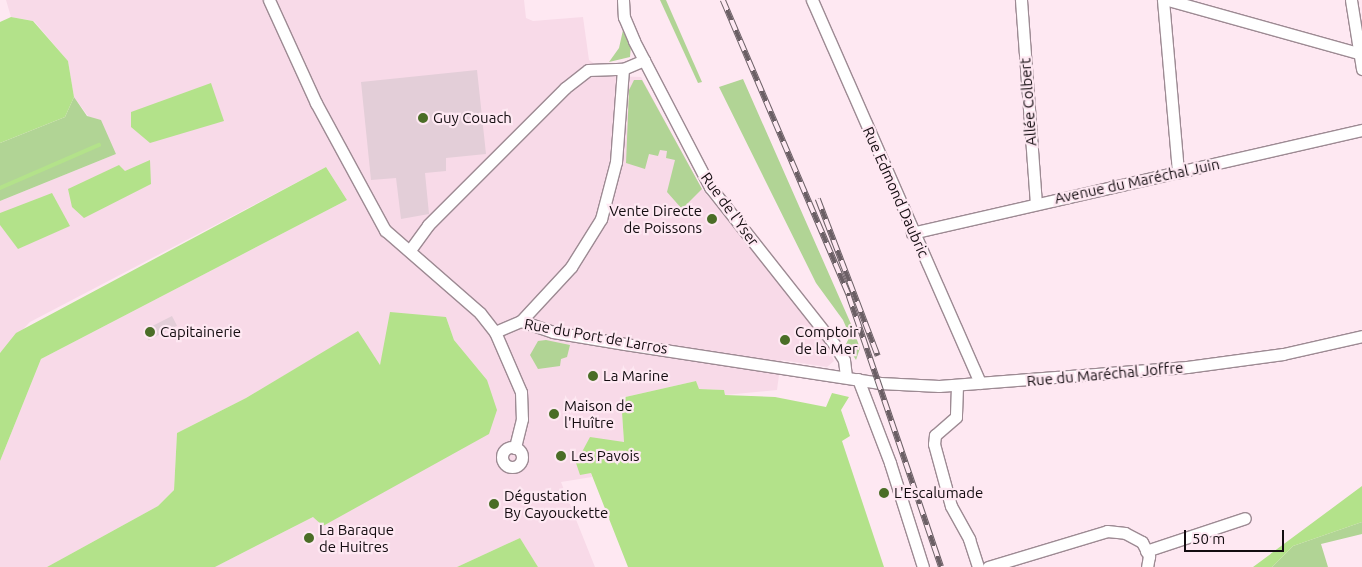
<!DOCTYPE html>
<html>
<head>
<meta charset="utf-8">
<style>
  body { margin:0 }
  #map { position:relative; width:1362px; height:567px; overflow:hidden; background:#fee8f2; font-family:Ubuntu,sans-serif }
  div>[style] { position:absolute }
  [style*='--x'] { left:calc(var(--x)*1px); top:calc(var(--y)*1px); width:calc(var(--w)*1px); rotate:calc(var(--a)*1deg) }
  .built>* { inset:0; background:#f8dae8 }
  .green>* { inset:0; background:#b1d495 }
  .water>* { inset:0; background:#b3e28a }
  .stream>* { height:4px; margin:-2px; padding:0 2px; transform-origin:2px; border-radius:2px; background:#b3e28a }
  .building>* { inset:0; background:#e3ced8; transform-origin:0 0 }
  .roads { filter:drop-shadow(1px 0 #9d8a93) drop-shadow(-1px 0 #9d8a93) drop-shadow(0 1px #9d8a93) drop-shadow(0 -1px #9d8a93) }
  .minor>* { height:11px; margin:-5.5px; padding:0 5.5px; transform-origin:5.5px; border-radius:5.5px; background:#fff }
  .minor>.ring { margin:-5.5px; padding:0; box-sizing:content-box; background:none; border:11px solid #fff; border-radius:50% }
  .rail>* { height:5.5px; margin-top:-2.75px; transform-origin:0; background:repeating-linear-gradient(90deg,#fee8f2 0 11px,#6b5f65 0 22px); box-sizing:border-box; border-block:1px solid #6b5f65 }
  .dots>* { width:14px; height:14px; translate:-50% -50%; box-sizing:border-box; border:2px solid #fee8f2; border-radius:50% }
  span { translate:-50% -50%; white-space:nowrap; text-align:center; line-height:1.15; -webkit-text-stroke:4.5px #fee8f2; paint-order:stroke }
  .street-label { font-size:15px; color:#130c10 }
  .poi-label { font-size:15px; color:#130c10 }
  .left { translate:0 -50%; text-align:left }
  .right { translate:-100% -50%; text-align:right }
  .scale { position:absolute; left:1184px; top:530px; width:100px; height:22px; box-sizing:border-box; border:2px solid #130c10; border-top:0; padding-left:6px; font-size:15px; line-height:18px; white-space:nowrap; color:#130c10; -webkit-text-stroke:4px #fee8f2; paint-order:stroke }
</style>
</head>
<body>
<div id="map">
  <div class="built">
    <div style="clip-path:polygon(6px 0,524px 0,526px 18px,533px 21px,583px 17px,589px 60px,612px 76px,641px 77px,702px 189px,825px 340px,834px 361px,827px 367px,781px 360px,777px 390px,725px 395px,724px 390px,698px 389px,696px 381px,621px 398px,624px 442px,591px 473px,592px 477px,561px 482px,595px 567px,538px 567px,520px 538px,457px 567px,215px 567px,313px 517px,487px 380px,454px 340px,446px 317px,383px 356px,380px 365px,358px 332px,246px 398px,177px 433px,174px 490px,158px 506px,47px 567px,0 567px,0 461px,41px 359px,347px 200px,326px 167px,30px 322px,0 353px,0 201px,116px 154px,74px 97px,68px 61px,34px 21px,11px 17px)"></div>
  </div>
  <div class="green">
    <div style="clip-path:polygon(660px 0,666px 0,702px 82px,698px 83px)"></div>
    <div style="clip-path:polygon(623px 30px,631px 45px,630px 57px,609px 62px,619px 48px)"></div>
    <div style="clip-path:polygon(743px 79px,851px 324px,860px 348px,856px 360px,846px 344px,850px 336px,843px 320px,816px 283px,719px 87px)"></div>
    <div style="clip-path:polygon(634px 80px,642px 80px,702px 189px,682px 209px,667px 192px,675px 160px,666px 158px,667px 151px,660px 150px,658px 156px,649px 154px,645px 169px,626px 163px,629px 90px)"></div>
    <div style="clip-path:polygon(74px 97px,87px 116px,101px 120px,116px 154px,0 201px,0 143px,65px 117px)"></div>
    <div style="clip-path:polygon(546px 340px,570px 345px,567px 357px,561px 359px,560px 366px,538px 369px,530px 355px,538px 341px)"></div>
    <div style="clip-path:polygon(1362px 522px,1362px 534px,1321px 544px,1328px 567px,1272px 567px,1293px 546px)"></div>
  </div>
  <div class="water">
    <div style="clip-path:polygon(11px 17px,33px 21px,68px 61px,74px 97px,65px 117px,0 143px,0 22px)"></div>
    <div style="clip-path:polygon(211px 83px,224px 121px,150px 143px,131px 127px,131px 112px)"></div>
    <div style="clip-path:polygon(150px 160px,151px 184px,84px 218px,72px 207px,68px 189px,119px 165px,125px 171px)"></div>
    <div style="clip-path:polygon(326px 167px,347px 200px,41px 359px,0 461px,0 353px,16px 333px)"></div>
    <div style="clip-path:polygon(52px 193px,70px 226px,18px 249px,0 225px,0 213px)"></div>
    <div style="clip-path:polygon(390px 312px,446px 317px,454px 340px,487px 380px,497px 410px,489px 434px,323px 526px,313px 517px,215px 567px,47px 567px,158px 506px,174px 490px,177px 433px,246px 398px,358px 331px,380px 365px)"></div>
    <div style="clip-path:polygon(696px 381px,699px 389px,724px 390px,725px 395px,775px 397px,826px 407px,832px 393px,849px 397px,841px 410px,850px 436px,842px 441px,884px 567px,628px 567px,591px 473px,580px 475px,576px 463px,590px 437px,624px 442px,621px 398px)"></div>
    <div style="clip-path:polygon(1362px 486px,1362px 522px,1293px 546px,1272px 567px,1253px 567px)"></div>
    <div style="clip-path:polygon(520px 538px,538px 567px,457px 567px)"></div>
  </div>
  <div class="stream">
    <div style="--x:0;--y:188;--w:108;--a:-23.5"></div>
  </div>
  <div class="building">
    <div style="clip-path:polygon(477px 70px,486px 154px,446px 158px,446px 171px,425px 173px,429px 214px,401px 219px,396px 178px,371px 180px,361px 82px)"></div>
    <div style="left:172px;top:316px;width:11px;height:32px;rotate:63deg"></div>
  </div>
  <div class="roads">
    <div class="minor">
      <div style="--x:269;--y:0;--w:113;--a:65.5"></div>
      <div style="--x:316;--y:103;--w:145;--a:61.5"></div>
      <div style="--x:385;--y:230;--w:126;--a:41.1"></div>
      <div style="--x:480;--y:313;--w:24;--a:52"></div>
      <div style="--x:495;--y:332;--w:65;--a:66.6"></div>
      <div style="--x:521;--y:392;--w:27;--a:88"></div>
      <div style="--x:522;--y:419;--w:30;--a:104"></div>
      <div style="--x:623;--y:0;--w:17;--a:87"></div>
      <div style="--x:624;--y:17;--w:26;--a:67"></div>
      <div style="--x:634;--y:41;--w:165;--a:62.5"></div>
      <div style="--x:710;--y:187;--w:200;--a:51.7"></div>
      <div style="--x:834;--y:344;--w:19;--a:58"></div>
      <div style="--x:844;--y:360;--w:17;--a:83"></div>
      <div style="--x:812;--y:0;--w:418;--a:66.3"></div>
      <div style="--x:1021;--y:0;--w:204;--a:85.8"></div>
      <div style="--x:1163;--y:0;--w:173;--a:85"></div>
      <div style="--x:1168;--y:0;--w:201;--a:15.6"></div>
      <div style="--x:1351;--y:0;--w:70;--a:80.9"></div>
      <div style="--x:912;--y:233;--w:462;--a:-12.9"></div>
      <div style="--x:410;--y:250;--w:31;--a:-54"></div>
      <div style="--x:428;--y:225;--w:194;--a:-45"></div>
      <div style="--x:565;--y:88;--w:29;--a:-38"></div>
      <div style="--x:588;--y:70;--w:35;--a:-2"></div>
      <div style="--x:623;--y:69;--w:23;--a:-23"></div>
      <div style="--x:521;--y:321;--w:34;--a:19"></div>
      <div style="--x:553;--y:332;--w:73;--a:9.5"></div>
      <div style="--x:625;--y:344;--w:258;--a:8.7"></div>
      <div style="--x:880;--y:383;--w:59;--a:2.9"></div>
      <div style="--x:939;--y:386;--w:249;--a:-4.4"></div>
      <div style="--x:1187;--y:367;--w:97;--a:-7.7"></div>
      <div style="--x:1283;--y:354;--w:81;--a:-12.8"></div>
      <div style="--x:495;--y:332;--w:28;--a:-23"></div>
      <div style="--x:521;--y:321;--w:74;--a:-47.2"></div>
      <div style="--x:571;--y:267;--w:57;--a:-58"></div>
      <div style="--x:601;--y:219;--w:59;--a:-75.3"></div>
      <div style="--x:616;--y:162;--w:93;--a:-85.7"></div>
      <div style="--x:858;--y:379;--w:90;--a:69.1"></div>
      <div style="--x:890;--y:463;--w:109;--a:72.4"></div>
      <div style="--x:957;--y:386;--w:31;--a:92"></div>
      <div style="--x:956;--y:417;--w:28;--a:139"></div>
      <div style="--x:935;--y:435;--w:9;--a:96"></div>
      <div style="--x:934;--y:444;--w:64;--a:74.7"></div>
      <div style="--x:951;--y:506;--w:38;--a:61"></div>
      <div style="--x:969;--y:539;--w:29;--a:72"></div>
      <div class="ring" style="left:502px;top:447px;width:9px;height:9px"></div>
      <div style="--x:1146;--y:551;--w:104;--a:-18.4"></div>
      <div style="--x:988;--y:567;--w:124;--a:-16.8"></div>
      <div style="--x:1107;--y:531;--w:18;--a:6"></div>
      <div style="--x:1125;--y:533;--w:19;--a:28"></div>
      <div style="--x:1142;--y:542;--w:16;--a:63"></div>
      <div style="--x:1149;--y:556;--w:11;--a:100"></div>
    </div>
  </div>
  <div class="rail">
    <div style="--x:723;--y:0;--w:322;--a:66.9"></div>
    <div style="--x:849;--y:296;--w:286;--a:71.2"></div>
    <div style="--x:818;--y:199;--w:168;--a:69.1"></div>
  </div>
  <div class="dots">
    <div style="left:423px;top:118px;background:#4a6d26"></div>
    <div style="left:712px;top:219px;background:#4a6d26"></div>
    <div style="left:150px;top:332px;background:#4a6d26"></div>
    <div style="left:785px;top:340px;background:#4a6d26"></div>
    <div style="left:593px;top:376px;background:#4a6d26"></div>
    <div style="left:554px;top:414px;background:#4a6d26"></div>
    <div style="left:561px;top:456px;background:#4a6d26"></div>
    <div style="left:884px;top:493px;background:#4a6d26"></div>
    <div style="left:494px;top:504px;background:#4a6d26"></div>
    <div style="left:309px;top:538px;background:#4a6d26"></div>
  </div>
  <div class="street-label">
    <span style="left:1028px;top:102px;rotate:-94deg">Allée Colbert</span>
    <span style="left:1137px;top:181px;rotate:-12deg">Avenue du Maréchal Juin</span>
    <span style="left:896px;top:192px;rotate:66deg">Rue Edmond Daubric</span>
    <span style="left:730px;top:209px;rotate:54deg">Rue de l'Yser</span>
    <span style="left:596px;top:336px;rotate:10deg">Rue du Port de Larros</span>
    <span style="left:1105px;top:374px;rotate:-5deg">Rue du Maréchal Joffre</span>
  </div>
  <div class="poi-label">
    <span class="left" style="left:433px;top:118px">Guy Couach</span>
    <span class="right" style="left:702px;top:219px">Vente Directe<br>de Poissons</span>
    <span class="left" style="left:795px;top:340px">Comptoir<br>de la Mer</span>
    <span class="left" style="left:160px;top:332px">Capitainerie</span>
    <span class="left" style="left:603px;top:376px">La Marine</span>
    <span class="left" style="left:564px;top:414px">Maison de<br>l'Huître</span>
    <span class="left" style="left:571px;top:456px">Les Pavois</span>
    <span class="left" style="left:894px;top:493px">L'Escalumade</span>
    <span class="left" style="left:504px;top:504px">Dégustation<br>By Cayouckette</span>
    <span class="left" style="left:319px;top:538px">La Baraque<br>de Huitres</span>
  </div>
  <div class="scale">50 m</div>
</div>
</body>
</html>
